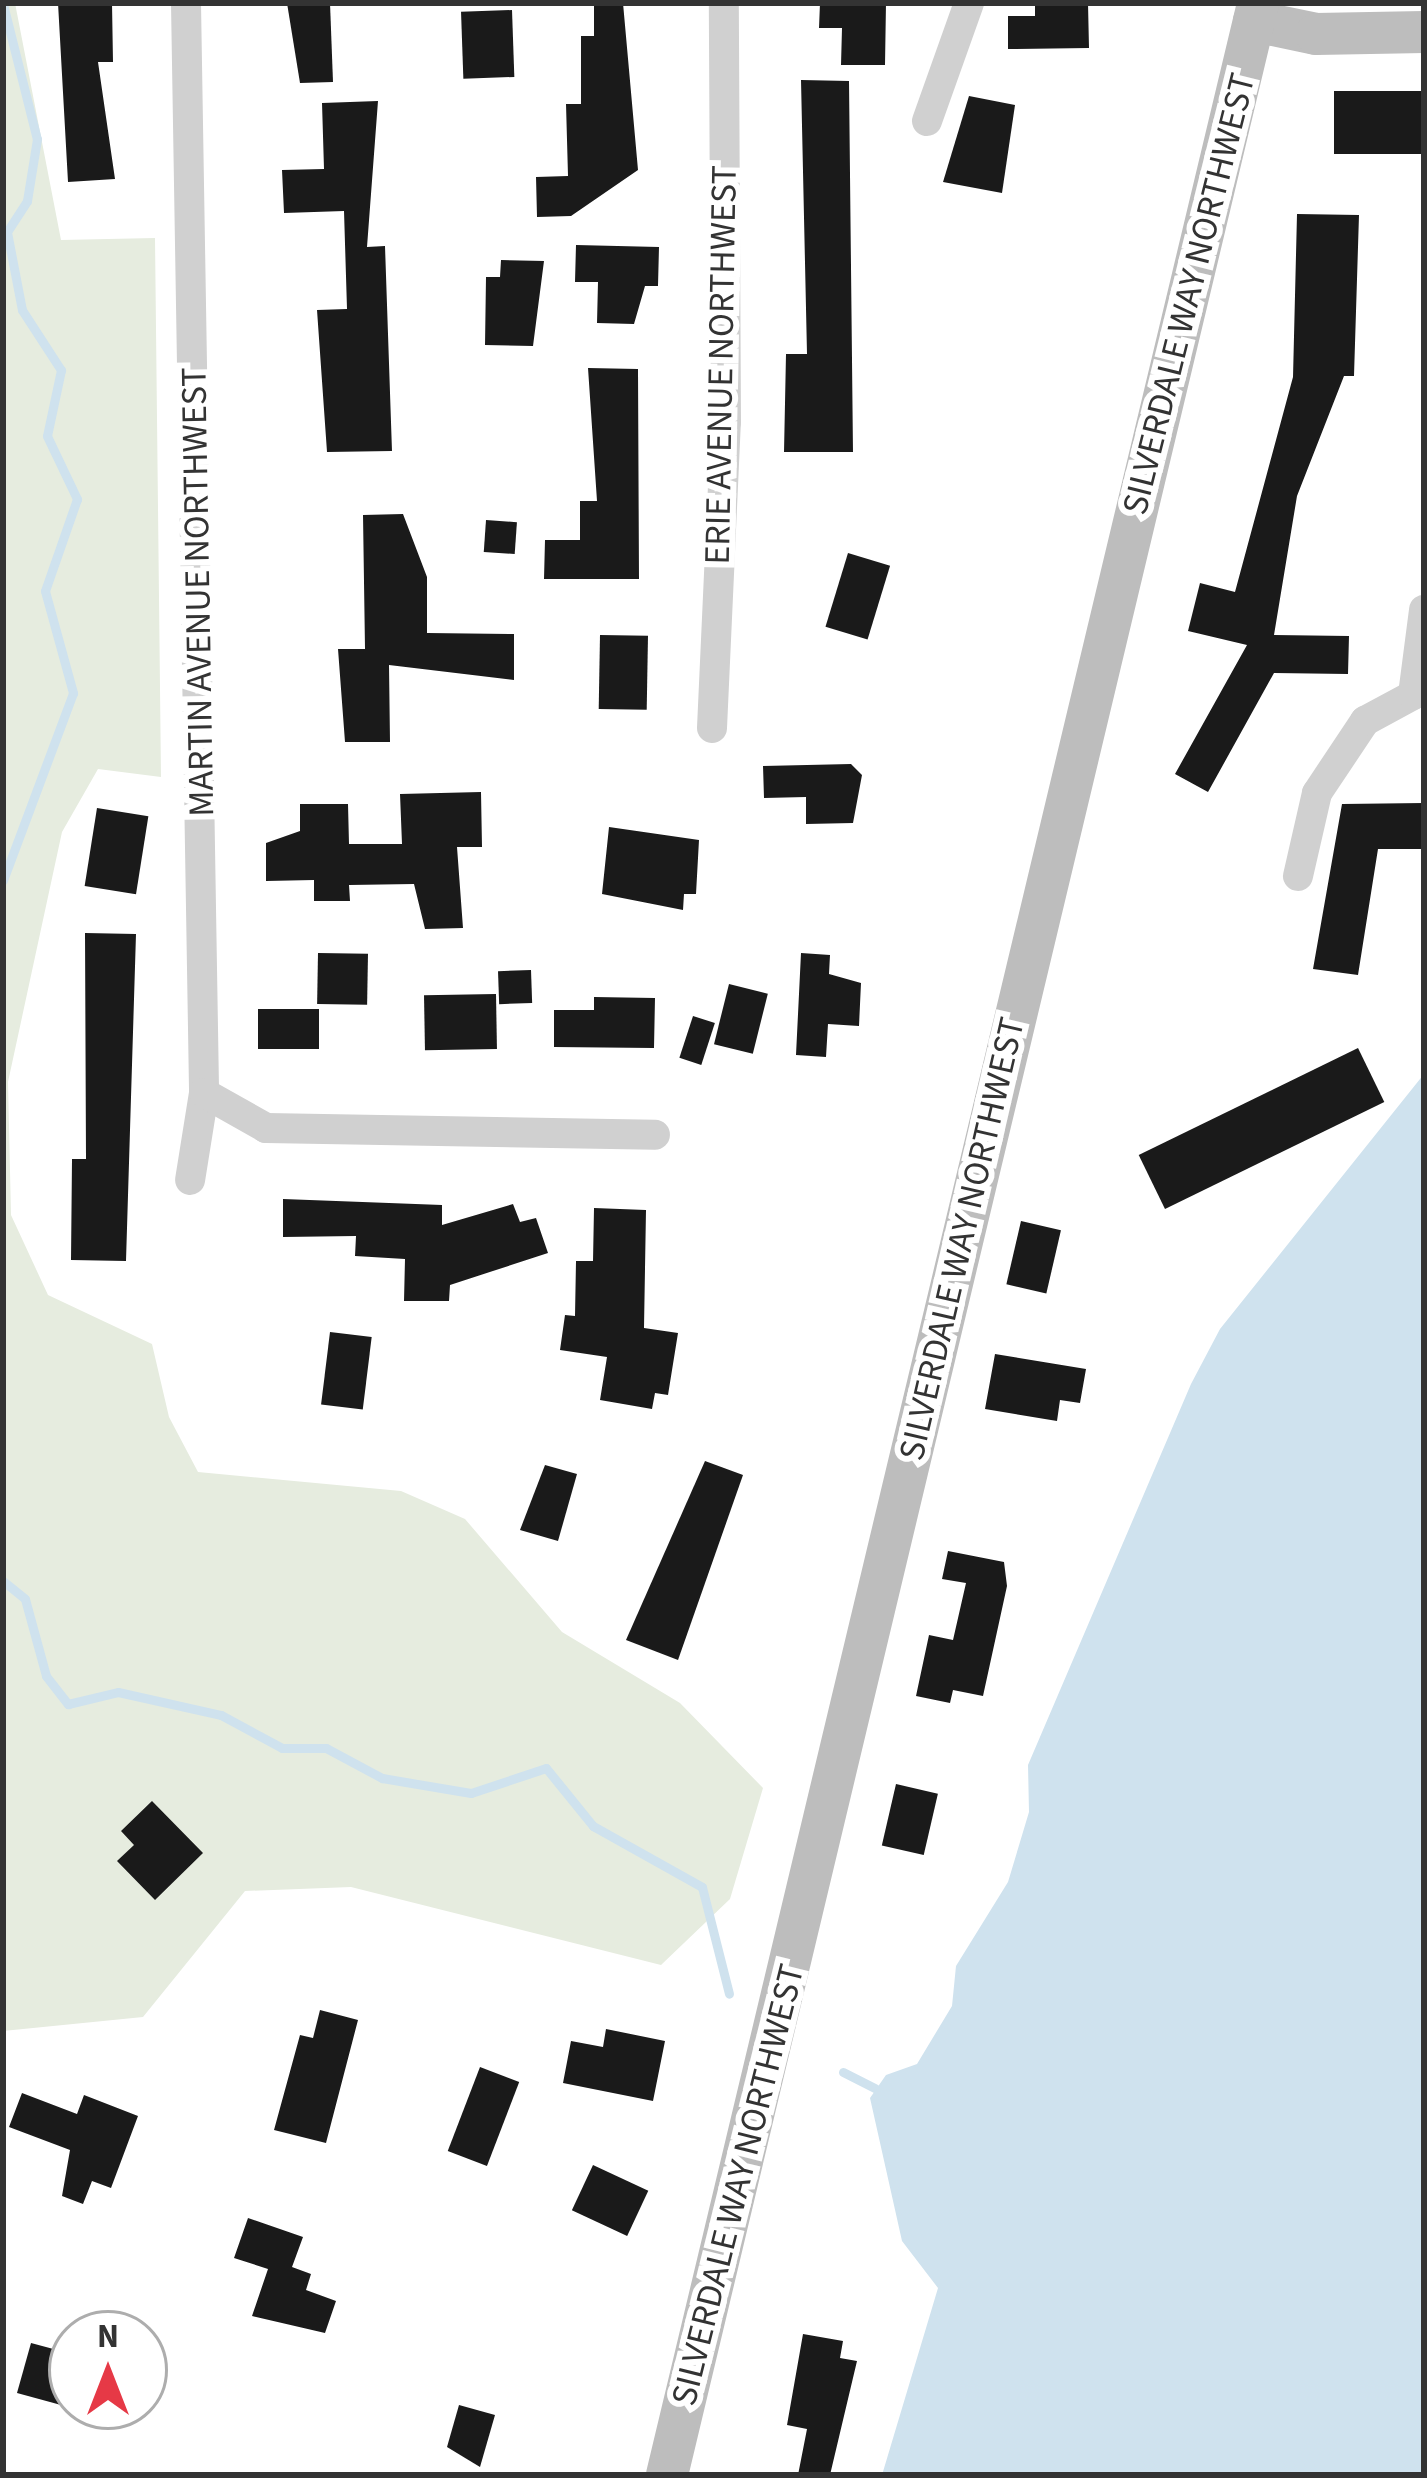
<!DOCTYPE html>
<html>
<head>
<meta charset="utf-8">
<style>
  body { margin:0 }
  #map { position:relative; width:1427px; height:2478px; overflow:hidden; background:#fff; font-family:"Source Sans 3",sans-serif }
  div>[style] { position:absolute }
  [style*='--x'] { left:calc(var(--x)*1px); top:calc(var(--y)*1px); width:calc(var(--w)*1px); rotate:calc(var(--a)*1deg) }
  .green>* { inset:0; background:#e6ecdf }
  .water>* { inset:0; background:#cfe2ee }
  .stream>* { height:9px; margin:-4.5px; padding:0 4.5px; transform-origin:4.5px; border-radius:4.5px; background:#cfe2ee }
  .building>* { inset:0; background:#1a1a1a; transform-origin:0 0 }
  .street>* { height:30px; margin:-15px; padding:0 15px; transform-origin:15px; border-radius:15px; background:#d0d0d0 }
  .secondary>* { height:42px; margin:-21px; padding:0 21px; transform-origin:21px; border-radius:21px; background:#bdbdbd }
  span { translate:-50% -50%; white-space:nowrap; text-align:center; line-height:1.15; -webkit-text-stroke:12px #fff; paint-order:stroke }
  .street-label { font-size:36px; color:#333 }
  .frame { position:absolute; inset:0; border:6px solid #333; pointer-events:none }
  .north { position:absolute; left:48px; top:2310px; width:120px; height:120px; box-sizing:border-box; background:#fff; border:3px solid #adadad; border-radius:50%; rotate:0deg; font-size:33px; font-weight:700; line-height:48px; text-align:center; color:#333 }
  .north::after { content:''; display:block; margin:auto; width:42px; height:54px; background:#e63946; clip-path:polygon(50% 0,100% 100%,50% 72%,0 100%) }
</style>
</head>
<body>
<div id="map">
  <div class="green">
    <div style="clip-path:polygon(3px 3px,15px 3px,61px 240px,155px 238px,161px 777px,98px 769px,62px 832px,8px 1082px,11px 1215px,48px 1295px,152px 1344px,169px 1417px,198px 1472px,401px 1491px,465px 1519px,562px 1632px,680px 1703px,763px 1788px,730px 1899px,661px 1965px,351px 1887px,245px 1891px,143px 2017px,3px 2031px)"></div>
  </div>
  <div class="water">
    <div style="clip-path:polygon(1424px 1074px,1424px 2475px,882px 2475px,938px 2288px,902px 2241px,870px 2098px,886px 2075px,917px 2064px,952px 2006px,956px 1966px,1008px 1882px,1029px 1812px,1028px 1765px,1191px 1384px,1220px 1329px)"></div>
  </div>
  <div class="stream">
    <div style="--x:3;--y:4;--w:139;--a:75.9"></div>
    <div style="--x:37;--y:139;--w:63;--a:99.2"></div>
    <div style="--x:27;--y:201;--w:37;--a:123"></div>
    <div style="--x:7;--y:232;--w:79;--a:79.1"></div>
    <div style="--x:22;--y:310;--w:72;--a:57"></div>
    <div style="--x:61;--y:370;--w:67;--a:102"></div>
    <div style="--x:47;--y:436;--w:70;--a:64.5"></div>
    <div style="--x:77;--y:499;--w:97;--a:109.2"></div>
    <div style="--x:45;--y:591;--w:106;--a:74.6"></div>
    <div style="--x:73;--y:693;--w:200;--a:110.5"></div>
    <div style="--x:3;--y:1581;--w:28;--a:39"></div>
    <div style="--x:25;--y:1599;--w:80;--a:74.7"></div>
    <div style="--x:46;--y:1676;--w:36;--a:52"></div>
    <div style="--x:68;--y:1704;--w:51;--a:-13.5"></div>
    <div style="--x:118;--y:1692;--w:106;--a:12.6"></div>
    <div style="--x:221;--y:1715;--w:69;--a:28.4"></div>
    <div style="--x:282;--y:1748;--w:44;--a:0"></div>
    <div style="--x:326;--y:1748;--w:64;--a:28.2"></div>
    <div style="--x:382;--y:1778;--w:90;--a:9.6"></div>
    <div style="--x:471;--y:1793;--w:79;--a:-18.4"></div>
    <div style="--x:546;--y:1768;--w:75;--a:51"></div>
    <div style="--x:593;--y:1826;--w:125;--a:29.2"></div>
    <div style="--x:702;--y:1887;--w:110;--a:75.8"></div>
    <div style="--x:843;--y:2072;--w:36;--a:27"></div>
  </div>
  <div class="building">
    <div style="clip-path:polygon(58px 3px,112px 3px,113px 62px,98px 62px,115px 179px,68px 182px)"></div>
    <div style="clip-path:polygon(287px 3px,330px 3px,333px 82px,300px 83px)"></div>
    <div style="clip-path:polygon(594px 3px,623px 3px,638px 170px,571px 216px,537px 217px,536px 177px,568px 176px,566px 104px,581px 104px,581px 36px,594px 36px)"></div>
    <div style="clip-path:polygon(820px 3px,886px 3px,885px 65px,841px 65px,842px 28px,819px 28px)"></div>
    <div style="clip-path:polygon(1035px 3px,1088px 3px,1089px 48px,1008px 49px,1008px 16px,1035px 16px)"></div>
    <div style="left:512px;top:10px;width:67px;height:51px;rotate:88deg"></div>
    <div style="clip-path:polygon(801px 80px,849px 81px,853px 452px,784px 452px,786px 354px,807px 354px)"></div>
    <div style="left:1424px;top:91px;width:63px;height:90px;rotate:90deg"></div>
    <div style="clip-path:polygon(969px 96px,1015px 105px,1002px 193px,943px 182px)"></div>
    <div style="clip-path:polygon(378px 101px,367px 247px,385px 246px,392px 451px,327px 452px,317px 310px,347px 309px,344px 211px,284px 213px,282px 170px,324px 169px,322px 103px)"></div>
    <div style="clip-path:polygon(1297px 214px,1359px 215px,1354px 376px,1344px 376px,1297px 496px,1274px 635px,1349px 636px,1348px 674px,1274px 673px,1208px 792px,1175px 774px,1247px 645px,1188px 631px,1200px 583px,1235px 592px,1293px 377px)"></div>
    <div style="clip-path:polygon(576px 245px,659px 247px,658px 286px,645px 286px,634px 324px,597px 323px,598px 282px,575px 282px)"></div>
    <div style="clip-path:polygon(501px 260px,544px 261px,533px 346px,485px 345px,486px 277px,500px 277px)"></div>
    <div style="clip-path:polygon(588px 368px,638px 369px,639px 579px,544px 579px,545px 540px,580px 540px,580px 501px,597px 501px)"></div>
    <div style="clip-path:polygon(403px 514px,427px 577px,427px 633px,514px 634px,514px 680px,389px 665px,390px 742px,345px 742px,338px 649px,365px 649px,363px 515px)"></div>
    <div style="left:486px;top:520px;width:31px;height:32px;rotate:4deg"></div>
    <div style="left:848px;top:553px;width:44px;height:77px;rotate:17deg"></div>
    <div style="left:600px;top:635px;width:48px;height:74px;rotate:1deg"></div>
    <div style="clip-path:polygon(851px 764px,862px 775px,853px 823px,806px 824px,806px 797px,764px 798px,763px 766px)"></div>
    <div style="clip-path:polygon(481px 792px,482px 847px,457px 847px,463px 928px,425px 929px,414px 884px,349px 885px,350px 901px,314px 901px,314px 880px,266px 881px,266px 843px,300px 831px,300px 804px,348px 804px,349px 844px,402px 844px,400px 794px)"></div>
    <div style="clip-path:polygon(1424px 803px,1424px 849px,1378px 849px,1358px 975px,1313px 969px,1342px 804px)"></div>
    <div style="left:97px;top:808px;width:52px;height:79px;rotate:9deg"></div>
    <div style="clip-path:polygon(609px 827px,699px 840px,696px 894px,684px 894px,683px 910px,602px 894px)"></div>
    <div style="clip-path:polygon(85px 933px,136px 934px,126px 1261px,71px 1260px,72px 1159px,86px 1159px)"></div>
    <div style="left:318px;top:953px;width:50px;height:51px;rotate:1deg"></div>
    <div style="clip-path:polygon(801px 953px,830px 955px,829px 974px,861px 983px,859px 1026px,828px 1024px,826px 1057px,796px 1055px)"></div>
    <div style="left:531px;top:970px;width:33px;height:33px;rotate:88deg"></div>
    <div style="left:729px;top:984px;width:40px;height:62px;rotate:14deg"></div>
    <div style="left:496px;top:994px;width:55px;height:72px;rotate:89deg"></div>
    <div style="clip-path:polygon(594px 997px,655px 998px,654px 1048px,554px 1047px,554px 1010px,594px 1010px)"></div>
    <div style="left:258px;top:1009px;width:61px;height:40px"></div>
    <div style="left:693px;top:1016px;width:23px;height:44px;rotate:18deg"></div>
    <div style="left:1358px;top:1048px;width:60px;height:244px;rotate:64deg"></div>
    <div style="clip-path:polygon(283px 1199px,442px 1205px,442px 1225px,513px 1204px,520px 1222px,536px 1218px,548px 1253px,450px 1285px,449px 1301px,404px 1301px,405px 1259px,355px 1256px,356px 1236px,283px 1237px)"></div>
    <div style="clip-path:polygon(594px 1208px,646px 1210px,644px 1328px,678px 1333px,668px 1395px,655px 1393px,652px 1409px,600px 1400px,607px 1357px,560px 1350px,565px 1315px,575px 1316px,576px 1261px,593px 1261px)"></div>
    <div style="left:1021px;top:1221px;width:41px;height:65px;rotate:13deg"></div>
    <div style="left:330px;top:1332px;width:42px;height:73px;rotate:7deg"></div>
    <div style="clip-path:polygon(995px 1354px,1086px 1369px,1080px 1403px,1060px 1400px,1057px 1421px,985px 1409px)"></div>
    <div style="clip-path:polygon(705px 1461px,743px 1475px,678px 1660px,626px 1640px)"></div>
    <div style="clip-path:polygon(545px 1465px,577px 1474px,558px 1541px,520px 1530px)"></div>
    <div style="clip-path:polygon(948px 1551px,1004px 1562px,1007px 1586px,983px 1696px,953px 1690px,950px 1703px,916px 1696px,929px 1635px,953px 1640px,966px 1583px,942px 1579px)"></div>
    <div style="left:896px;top:1784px;width:43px;height:63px;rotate:13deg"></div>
    <div style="clip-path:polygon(152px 1801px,203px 1853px,155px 1900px,117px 1861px,134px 1845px,121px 1831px)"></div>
    <div style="clip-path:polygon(320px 2010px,358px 2020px,326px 2143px,274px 2130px,300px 2035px,313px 2038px)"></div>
    <div style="clip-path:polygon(606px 2029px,665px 2041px,653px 2101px,563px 2083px,571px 2041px,603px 2047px)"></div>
    <div style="left:480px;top:2067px;width:42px;height:90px;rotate:21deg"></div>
    <div style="clip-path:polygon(22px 2093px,77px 2114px,84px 2095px,138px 2116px,111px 2188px,92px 2181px,83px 2204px,62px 2196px,70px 2150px,9px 2127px)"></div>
    <div style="left:593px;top:2165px;width:61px;height:50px;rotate:25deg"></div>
    <div style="clip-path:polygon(248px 2218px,303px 2237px,292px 2267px,311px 2274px,306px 2290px,336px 2301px,325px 2333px,252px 2316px,268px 2269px,234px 2258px)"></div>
    <div style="clip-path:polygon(803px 2334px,843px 2341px,840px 2358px,857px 2361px,830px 2475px,798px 2475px,807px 2429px,787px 2425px)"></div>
    <div style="clip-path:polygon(31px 2343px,72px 2354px,72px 2408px,17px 2393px)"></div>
    <div style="clip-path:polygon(459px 2405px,495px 2415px,480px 2467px,447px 2447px)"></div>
  </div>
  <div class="street">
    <div style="--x:186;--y:3;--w:1090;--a:89.05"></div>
    <div style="--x:204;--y:1093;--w:88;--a:99.1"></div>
    <div style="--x:927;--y:121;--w:125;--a:-70.4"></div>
    <div style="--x:712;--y:728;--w:306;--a:-87.4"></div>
    <div style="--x:726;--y:422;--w:419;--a:-90.3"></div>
    <div style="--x:1298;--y:876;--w:85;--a:-77.1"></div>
    <div style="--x:1317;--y:793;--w:87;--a:-56.3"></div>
    <div style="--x:1365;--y:721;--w:55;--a:-28.4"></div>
    <div style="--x:1413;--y:695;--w:86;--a:-82.6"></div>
    <div style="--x:204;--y:1093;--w:71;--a:29.4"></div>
    <div style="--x:266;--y:1128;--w:389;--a:1"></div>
  </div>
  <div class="secondary">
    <div style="--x:1254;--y:21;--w:63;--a:11.8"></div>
    <div style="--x:1316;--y:34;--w:108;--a:-1.1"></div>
    <div style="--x:667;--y:2475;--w:2542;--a:-76.55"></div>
  </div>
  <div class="street-label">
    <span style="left:1189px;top:294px;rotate:-76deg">SILVERDALE WAY NORTHWEST</span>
    <span style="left:721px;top:365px;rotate:-89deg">ERIE AVENUE NORTHWEST</span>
    <span style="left:198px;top:592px;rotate:-91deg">MARTIN AVENUE NORTHWEST</span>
    <span style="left:962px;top:1239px;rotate:-77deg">SILVERDALE WAY NORTHWEST</span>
    <span style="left:738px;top:2185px;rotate:-76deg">SILVERDALE WAY NORTHWEST</span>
  </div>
  <div class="frame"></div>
  <div class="north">N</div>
</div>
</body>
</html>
